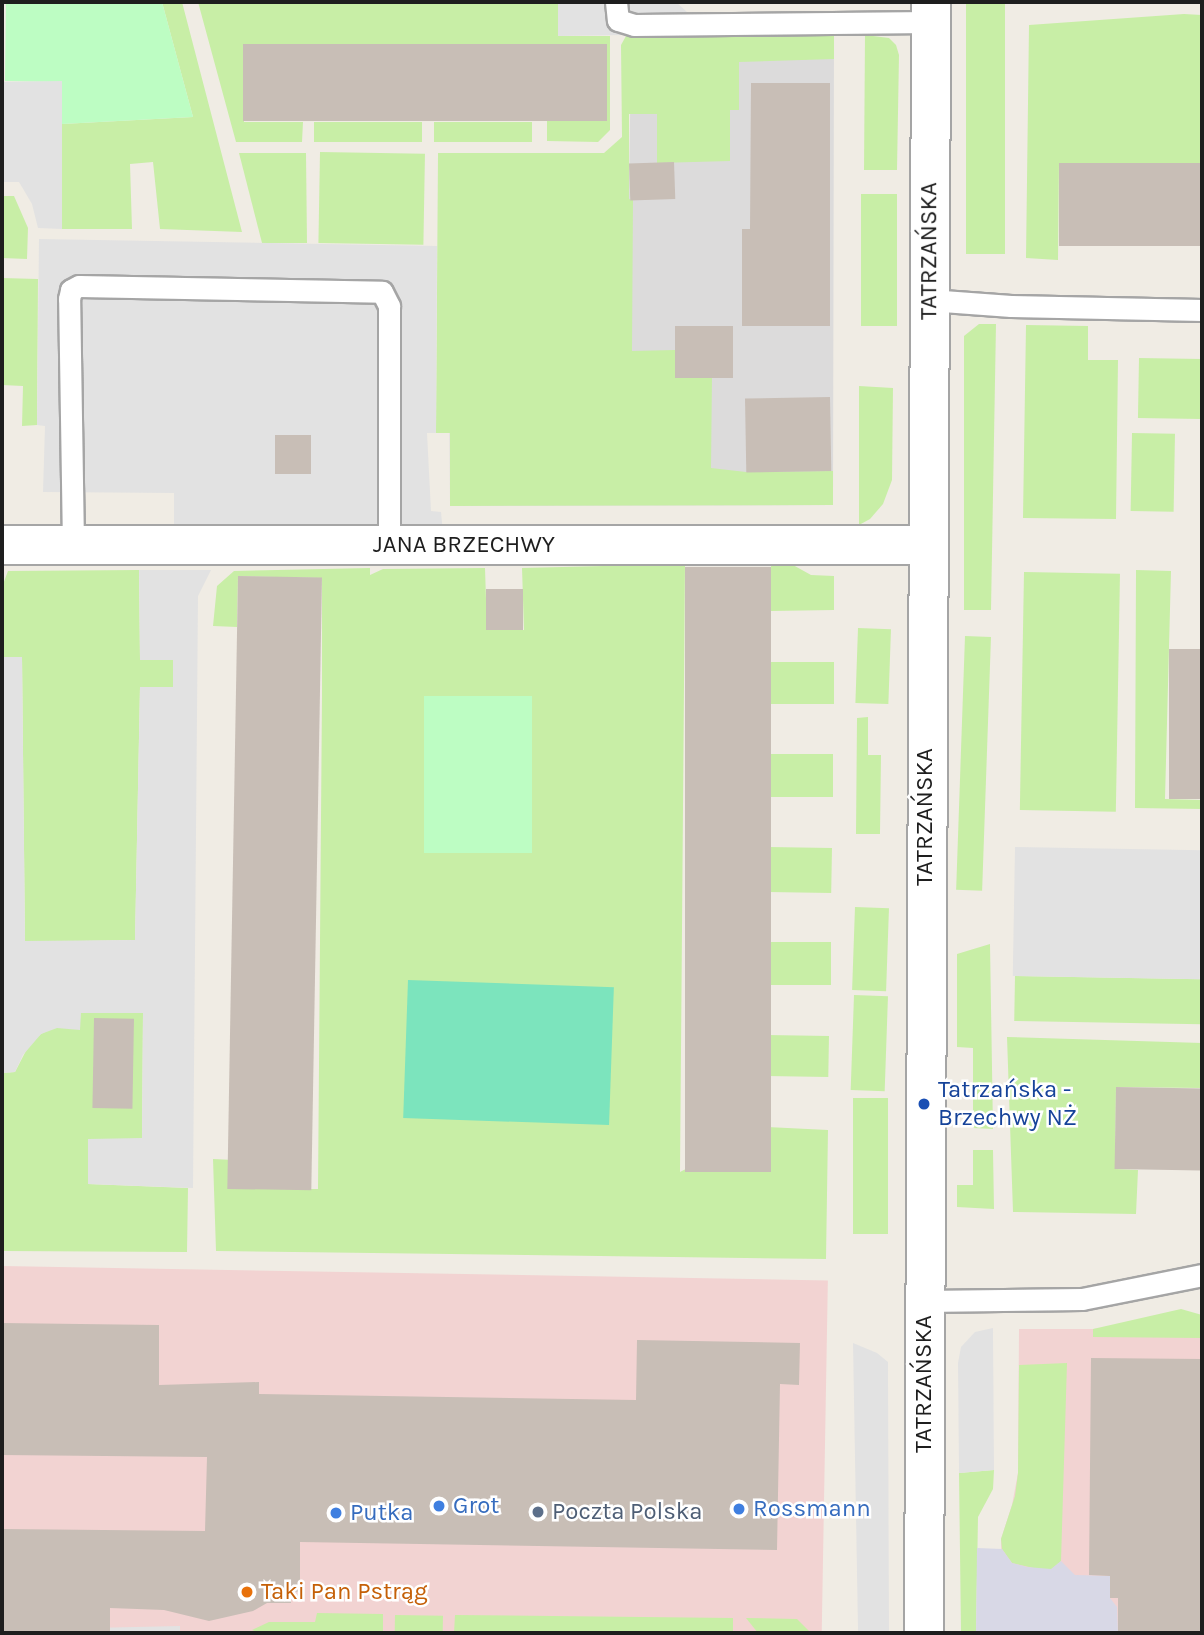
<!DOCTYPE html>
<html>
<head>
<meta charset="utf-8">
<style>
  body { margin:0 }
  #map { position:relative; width:1204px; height:1635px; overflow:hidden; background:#f0ece4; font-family:Karla,sans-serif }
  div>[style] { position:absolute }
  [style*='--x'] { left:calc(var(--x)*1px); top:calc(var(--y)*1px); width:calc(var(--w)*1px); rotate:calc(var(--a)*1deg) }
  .residential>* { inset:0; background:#dcdbdb }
  .commercial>* { inset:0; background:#f2d3d2; transform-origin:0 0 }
  .grass>* { inset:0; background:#c8eea6; transform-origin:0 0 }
  .park>* { inset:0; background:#bdfdc3; transform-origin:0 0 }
  .pitch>* { inset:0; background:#7ce4bd; transform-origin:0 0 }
  .parking>* { inset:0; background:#e2e2e2; transform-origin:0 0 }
  .plaza>* { inset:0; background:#d8d8e6 }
  .building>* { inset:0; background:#c8beb6; transform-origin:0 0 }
  .roads { filter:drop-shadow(2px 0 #a5a5a5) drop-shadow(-2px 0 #a5a5a5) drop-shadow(0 2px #a5a5a5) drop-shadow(0 -2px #a5a5a5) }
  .service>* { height:21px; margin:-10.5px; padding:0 10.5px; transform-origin:10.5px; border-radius:10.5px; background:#fff }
  .minor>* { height:38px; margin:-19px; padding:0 19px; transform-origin:19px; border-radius:19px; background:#fff }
  .tertiary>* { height:38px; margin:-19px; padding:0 19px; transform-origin:19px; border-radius:19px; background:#fff }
  .dots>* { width:19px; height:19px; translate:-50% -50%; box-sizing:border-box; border:4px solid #fff; border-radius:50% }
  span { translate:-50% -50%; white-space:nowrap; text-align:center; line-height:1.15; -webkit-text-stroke:5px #fff; paint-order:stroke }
  .street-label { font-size:24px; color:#1e1e1e }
  .transit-label { font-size:24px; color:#164399 }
  .left { translate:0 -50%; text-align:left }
  .shop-label { font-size:24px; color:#366cbe }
  .service-label { font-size:24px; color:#4e5e75 }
  .food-label { font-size:24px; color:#c56008 }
  .frame { position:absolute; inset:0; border:4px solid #1e1e1e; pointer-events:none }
</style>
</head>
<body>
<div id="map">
  <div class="residential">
    <div style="clip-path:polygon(631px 42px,834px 42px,833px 505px,450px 506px,449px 353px,629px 200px)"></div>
  </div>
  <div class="commercial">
    <div style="left:2px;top:1266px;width:826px;height:367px;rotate:1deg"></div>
    <div style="clip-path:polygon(1202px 1319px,1202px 1633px,1002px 1633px,1001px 1539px,1012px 1505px,1018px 1473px,1019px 1329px,1093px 1329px)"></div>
  </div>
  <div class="grass">
    <div style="clip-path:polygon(162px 2px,182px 2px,242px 232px,160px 229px,153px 162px,130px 164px,132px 229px,62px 229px,62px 124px,193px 117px)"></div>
    <div style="clip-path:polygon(198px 2px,558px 2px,558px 36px,610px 36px,610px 130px,598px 142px,547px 141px,547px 121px,607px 121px,606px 44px,244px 45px,244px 122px,303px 122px,302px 142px,236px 142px)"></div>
    <div style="left:966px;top:2px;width:39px;height:252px"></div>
    <div style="clip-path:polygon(1184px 14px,1202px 15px,1202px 164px,1059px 163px,1058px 260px,1026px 258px,1029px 25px)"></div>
    <div style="clip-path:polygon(834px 33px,834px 59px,739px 62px,739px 110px,730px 110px,730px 161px,657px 163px,657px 114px,629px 114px,629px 199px,633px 200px,632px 351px,675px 350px,675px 378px,712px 377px,711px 468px,746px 472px,833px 471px,833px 505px,450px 506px,450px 433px,436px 433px,438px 153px,604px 153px,622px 137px,621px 45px,626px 36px)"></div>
    <div style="clip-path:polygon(865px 35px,889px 38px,896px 45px,899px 55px,897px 170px,864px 170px)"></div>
    <div style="left:314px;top:122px;width:108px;height:20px"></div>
    <div style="left:434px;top:122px;width:98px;height:20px"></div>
    <div style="left:320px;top:152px;width:105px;height:91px;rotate:1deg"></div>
    <div style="clip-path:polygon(239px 153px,306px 153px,307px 243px,262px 243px)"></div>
    <div style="left:861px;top:194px;width:36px;height:132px"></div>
    <div style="clip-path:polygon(2px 196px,14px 196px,28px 228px,27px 259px,2px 258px)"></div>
    <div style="clip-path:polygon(2px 278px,38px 279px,37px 425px,22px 426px,23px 386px,2px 385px)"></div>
    <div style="clip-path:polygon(979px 324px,996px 324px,991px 610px,964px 610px,964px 336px)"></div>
    <div style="clip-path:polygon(1026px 325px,1088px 326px,1088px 360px,1118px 360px,1116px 519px,1023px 518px)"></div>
    <div style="left:1139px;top:358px;width:63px;height:60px;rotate:1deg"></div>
    <div style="clip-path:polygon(859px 386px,893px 388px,892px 480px,883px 504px,870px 519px,859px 525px)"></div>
    <div style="left:1132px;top:433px;width:43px;height:78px;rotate:1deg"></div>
    <div style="clip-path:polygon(685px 564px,680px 1172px,767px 1127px,828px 1130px,826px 1259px,216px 1251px,213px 1159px,234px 1160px,234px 1189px,318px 1189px,322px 694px,322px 578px,238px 576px,237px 627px,213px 626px,217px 586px,234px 571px,370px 568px,370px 575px,383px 569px,485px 568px,487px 630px,524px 630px,522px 568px)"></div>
    <div style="clip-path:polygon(771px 565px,793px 565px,811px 575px,834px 576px,834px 610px,771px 611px)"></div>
    <div style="clip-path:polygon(139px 570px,140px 660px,173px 660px,173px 688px,140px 687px,135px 940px,25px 942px,22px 657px,2px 657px,2px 587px,8px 571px)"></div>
    <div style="clip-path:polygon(1136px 570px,1171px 571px,1165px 799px,1202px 800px,1202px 809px,1135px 808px)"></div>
    <div style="left:1024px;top:572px;width:96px;height:238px;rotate:1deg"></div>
    <div style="left:858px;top:628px;width:33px;height:75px;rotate:2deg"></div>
    <div style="left:965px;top:636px;width:26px;height:254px;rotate:2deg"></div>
    <div style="left:771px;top:662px;width:63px;height:42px"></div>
    <div style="clip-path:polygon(868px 717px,868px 755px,881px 755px,880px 834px,856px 834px,857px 718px)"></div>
    <div style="left:770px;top:754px;width:63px;height:43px"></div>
    <div style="left:769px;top:847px;width:63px;height:45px;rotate:1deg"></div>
    <div style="left:855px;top:907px;width:34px;height:83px;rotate:2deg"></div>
    <div style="left:768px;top:942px;width:63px;height:43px"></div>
    <div style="clip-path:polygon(990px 944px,993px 1129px,973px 1128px,973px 1048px,957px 1047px,957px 954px)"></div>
    <div style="left:1015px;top:976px;width:187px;height:45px;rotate:1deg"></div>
    <div style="left:854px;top:995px;width:34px;height:95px;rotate:2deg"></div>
    <div style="clip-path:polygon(80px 1013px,143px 1013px,142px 1139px,88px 1184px,188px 1188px,187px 1252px,2px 1251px,2px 1073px,15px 1072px,30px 1043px,41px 1034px)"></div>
    <div style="left:767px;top:1035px;width:62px;height:41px;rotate:1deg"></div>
    <div style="clip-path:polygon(1007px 1037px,1202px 1043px,1202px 1088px,1116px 1087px,1115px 1169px,1138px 1170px,1136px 1214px,1013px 1212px)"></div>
    <div style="left:853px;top:1098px;width:35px;height:136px"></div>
    <div style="clip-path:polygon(973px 1150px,993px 1150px,994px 1209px,957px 1207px,957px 1185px,973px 1185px)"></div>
    <div style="clip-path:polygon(1181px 1309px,1202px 1315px,1202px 1338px,1093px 1337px,1093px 1329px)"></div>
    <div style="clip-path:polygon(1067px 1363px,1061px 1561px,1052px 1569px,1038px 1569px,1012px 1563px,1002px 1549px,1001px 1539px,1015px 1496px,1018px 1473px,1019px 1365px)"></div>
    <div style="clip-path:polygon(994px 1470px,993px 1489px,978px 1517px,976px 1633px,961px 1633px,959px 1473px)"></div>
    <div style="clip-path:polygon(317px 1613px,383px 1614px,383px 1633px,260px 1633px,252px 1630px,269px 1622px,315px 1622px)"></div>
    <div style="left:395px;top:1615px;width:48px;height:18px;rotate:1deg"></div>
    <div style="clip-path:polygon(455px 1615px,733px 1618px,733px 1633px,454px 1633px)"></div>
    <div style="clip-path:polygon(746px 1618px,797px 1619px,811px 1633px,758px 1633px)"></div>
  </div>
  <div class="park">
    <div style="clip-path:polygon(6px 2px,162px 2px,193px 117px,62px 124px,62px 82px,5px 81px)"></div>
    <div style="left:532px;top:696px;width:157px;height:108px;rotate:90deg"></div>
  </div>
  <div class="pitch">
    <div style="left:408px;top:980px;width:206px;height:138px;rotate:2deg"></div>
  </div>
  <div class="parking">
    <div style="clip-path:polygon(558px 2px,676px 2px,687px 12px,689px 34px,558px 36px)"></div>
    <div style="clip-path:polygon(62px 81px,62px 229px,38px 228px,32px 204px,19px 182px,2px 182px,2px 82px)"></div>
    <div style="clip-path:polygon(39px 239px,437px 246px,436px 433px,427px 433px,431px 511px,441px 512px,443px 533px,174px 537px,174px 493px,43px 492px,45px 426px,37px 425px)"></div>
    <div style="clip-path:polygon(139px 570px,211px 570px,198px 596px,193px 1188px,88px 1184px,88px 1139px,142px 1138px,143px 1013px,81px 1013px,80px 1030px,57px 1028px,41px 1034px,23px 1055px,15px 1072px,2px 1073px,2px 657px,22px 657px,25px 941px,135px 940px,140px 687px,173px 687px,173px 660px,140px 660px)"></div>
    <div style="left:1015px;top:847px;width:187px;height:129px;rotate:1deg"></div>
    <div style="clip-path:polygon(993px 1328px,994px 1470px,959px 1473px,958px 1363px,961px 1347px,975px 1332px)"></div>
    <div style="clip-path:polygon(853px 1343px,877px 1353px,888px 1362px,889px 1633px,858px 1631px)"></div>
    <div style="clip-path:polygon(180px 1626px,180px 1633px,90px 1633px,90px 1628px)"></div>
  </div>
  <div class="plaza">
    <div style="clip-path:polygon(977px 1548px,1002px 1549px,1012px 1563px,1027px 1567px,1051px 1569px,1061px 1561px,1075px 1575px,1110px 1576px,1110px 1598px,1117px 1607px,1118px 1633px,976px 1633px)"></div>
  </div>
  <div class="building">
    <div style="left:607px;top:44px;width:77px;height:364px;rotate:90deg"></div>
    <div style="clip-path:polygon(751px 83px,830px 83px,830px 326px,742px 326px,742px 229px,750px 229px)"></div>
    <div style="left:674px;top:162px;width:37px;height:45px;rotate:88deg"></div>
    <div style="left:1059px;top:163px;width:143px;height:83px"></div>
    <div style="left:675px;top:326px;width:58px;height:52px"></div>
    <div style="left:830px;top:397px;width:74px;height:85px;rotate:89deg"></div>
    <div style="left:311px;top:435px;width:39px;height:36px;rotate:90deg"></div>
    <div style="left:685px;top:567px;width:86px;height:605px"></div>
    <div style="left:238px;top:576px;width:84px;height:613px;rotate:1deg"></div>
    <div style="left:486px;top:589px;width:37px;height:41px"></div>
    <div style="left:1169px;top:649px;width:33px;height:150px"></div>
    <div style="left:94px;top:1018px;width:40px;height:90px;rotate:1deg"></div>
    <div style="left:1116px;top:1087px;width:86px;height:82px;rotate:1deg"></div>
    <div style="clip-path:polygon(2px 1323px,159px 1325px,159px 1385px,259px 1382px,259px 1394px,636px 1400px,637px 1340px,800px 1343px,799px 1385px,780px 1384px,777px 1550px,300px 1542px,300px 1592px,291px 1591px,291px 1603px,267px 1603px,253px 1611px,209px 1621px,164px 1610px,110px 1608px,110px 1633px,2px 1633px,2px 1529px,205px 1531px,207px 1457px,2px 1455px)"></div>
    <div style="clip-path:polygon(1091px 1358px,1202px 1359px,1202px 1633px,1118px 1633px,1118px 1598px,1110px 1598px,1110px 1576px,1089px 1575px)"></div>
  </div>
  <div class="roads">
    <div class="service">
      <div style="--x:616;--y:2;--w:18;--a:84"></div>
      <div style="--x:618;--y:20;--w:17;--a:17"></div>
      <div style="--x:634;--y:25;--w:297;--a:-0.6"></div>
      <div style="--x:929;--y:300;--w:82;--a:4.2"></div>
      <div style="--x:1011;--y:306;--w:191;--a:1.2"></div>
      <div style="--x:73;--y:545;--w:246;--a:-90.9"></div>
      <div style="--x:69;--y:299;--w:9;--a:-77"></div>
      <div style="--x:71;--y:290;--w:9;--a:-27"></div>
      <div style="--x:79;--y:286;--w:303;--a:1.1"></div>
      <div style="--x:382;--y:292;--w:16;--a:63"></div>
      <div style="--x:389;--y:306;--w:239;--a:90"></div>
      <div style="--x:924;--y:1301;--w:158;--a:-0.7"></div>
      <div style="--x:1082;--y:1299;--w:122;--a:-11.3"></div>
    </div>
    <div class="minor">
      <div style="--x:2;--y:545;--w:925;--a:0"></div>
    </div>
    <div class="tertiary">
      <div style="--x:924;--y:1633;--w:1631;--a:-89.75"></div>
    </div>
  </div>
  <div class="dots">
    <div style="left:924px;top:1104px;background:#1a4fb4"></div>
    <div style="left:439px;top:1506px;background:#3f7fe0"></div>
    <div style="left:739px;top:1509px;background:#3f7fe0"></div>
    <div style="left:538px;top:1512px;background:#5c6f8a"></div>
    <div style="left:336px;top:1513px;background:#3f7fe0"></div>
    <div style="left:247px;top:1592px;background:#e8710a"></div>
  </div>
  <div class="street-label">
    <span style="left:929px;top:251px;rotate:-90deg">TATRZAŃSKA</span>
    <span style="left:464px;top:545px">JANA BRZECHWY</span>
    <span style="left:925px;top:817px;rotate:-90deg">TATRZAŃSKA</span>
    <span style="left:924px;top:1384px;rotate:-90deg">TATRZAŃSKA</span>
  </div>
  <div class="transit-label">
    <span class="left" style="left:938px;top:1104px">Tatrzańska -<br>Brzechwy NŻ</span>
  </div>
  <div class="shop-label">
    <span class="left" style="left:453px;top:1506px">Grot</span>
    <span class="left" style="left:753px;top:1509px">Rossmann</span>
    <span class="left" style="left:350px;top:1513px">Putka</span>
  </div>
  <div class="service-label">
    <span class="left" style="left:552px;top:1512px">Poczta Polska</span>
  </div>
  <div class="food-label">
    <span class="left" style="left:261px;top:1592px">Taki Pan Pstrąg</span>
  </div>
  <div class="frame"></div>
</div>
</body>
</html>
